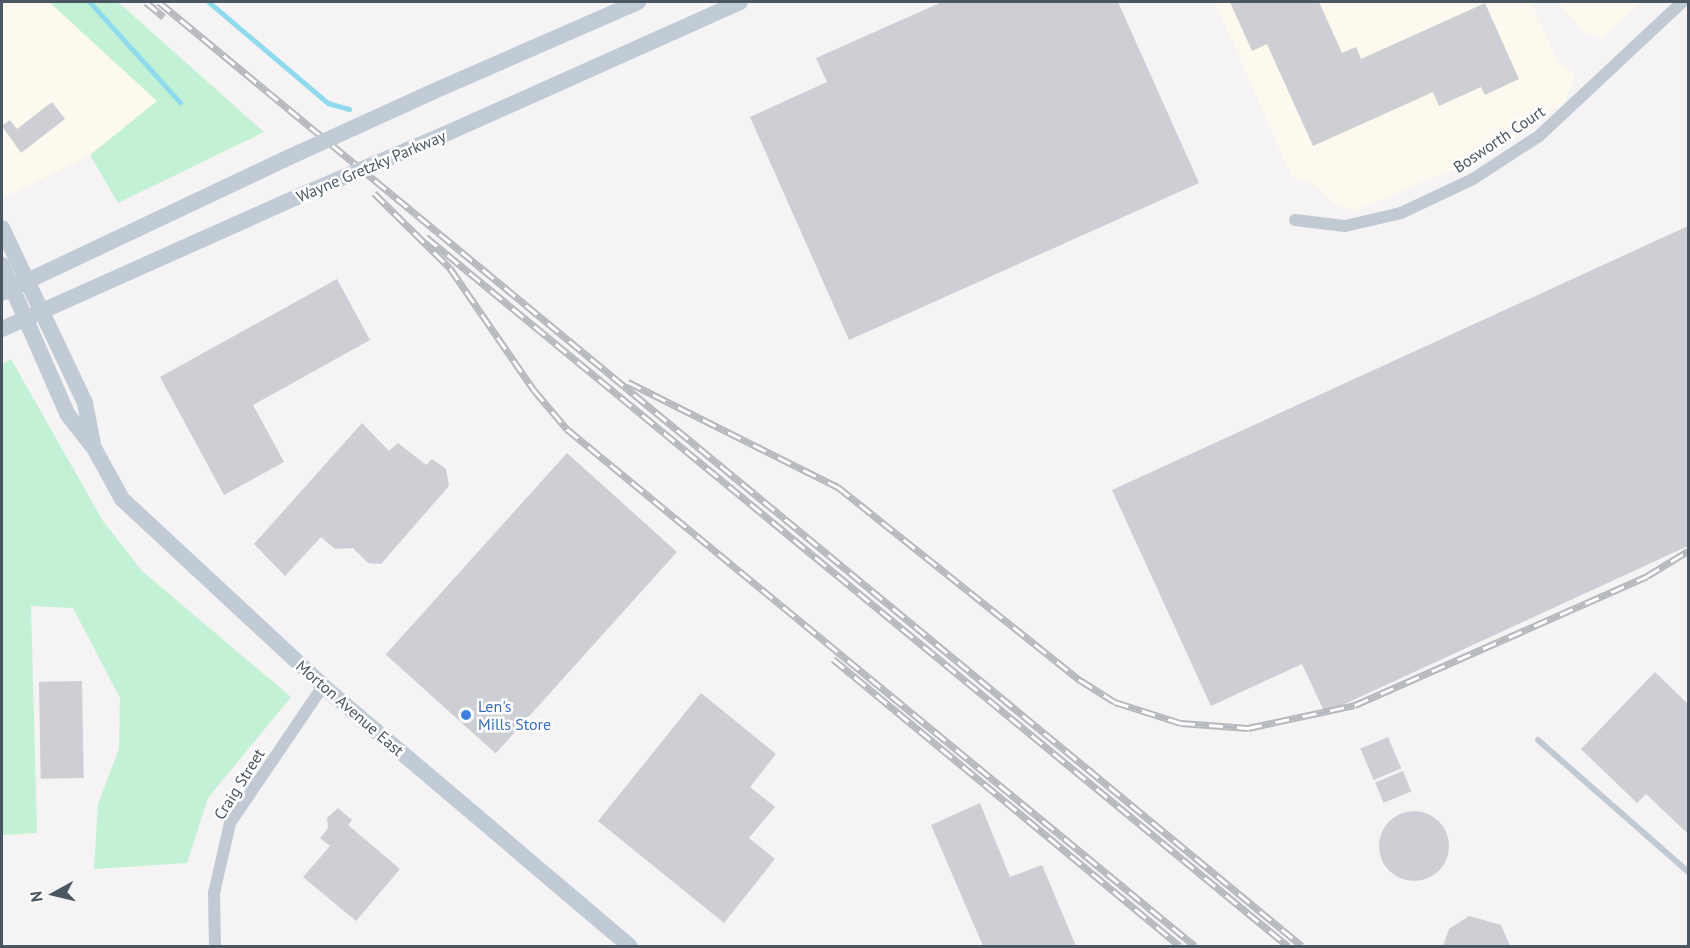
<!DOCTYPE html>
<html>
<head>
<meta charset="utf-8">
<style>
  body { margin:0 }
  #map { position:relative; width:1690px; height:948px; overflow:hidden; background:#f5f3f3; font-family:"PT Sans",sans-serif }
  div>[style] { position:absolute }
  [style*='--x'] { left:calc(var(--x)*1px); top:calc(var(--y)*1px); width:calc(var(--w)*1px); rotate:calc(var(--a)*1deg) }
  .commercial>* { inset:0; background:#fdf9ef }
  .green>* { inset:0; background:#c3f1d5 }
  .stream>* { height:4.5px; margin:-2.25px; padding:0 2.25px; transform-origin:2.25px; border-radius:2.25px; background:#90daee }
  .building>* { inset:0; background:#cdcfd5; transform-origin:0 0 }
  .round { border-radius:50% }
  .lane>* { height:6px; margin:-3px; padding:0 3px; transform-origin:3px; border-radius:3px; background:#c1cad2 }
  .street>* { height:12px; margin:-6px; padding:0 6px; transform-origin:6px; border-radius:6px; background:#c1cad2 }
  .secondary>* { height:16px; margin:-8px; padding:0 8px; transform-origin:8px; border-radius:8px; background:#c1cbd6 }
  .rail>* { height:7px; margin-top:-3.5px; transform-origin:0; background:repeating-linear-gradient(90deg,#fff 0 14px,#b5b8bd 0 28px); box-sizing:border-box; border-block:2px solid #b5b8bd }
  .secondary-bridge>* { height:16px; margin:-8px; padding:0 8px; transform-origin:8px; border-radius:8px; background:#c1cbd6 }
  .dots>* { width:16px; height:16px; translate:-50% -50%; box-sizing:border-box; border:3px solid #fff; border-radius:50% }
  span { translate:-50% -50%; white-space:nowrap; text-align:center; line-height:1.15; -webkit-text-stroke:5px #fff; paint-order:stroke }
  .street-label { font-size:16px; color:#4a5661 }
  .shop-label { font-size:16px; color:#366cbe }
  .left { translate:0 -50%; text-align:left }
  .frame { position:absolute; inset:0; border:3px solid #4a5661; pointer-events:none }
  .north { position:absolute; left:24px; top:864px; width:60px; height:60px; -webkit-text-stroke:4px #fff; paint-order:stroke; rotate:262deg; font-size:16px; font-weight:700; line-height:24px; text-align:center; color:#4a5661 }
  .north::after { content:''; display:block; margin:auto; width:21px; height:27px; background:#4a5661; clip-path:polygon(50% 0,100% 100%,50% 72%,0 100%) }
</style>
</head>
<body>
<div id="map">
  <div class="commercial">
    <div style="clip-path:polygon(2px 2px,49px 2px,158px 102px,90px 155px,2px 198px)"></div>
    <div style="clip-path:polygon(1215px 2px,1531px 2px,1558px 63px,1576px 75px,1565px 102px,1496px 151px,1354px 211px,1334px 203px,1316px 185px,1292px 177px)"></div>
    <div style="clip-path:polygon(1558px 2px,1642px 2px,1601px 38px,1584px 32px)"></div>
  </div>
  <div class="green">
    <div style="clip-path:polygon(49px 2px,118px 2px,264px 132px,118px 203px,90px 155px,157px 101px)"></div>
    <div style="clip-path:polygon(11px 359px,103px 521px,142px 571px,291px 697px,208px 798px,187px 863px,94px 869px,98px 804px,119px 749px,120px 698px,73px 608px,31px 606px,37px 833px,2px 835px,2px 364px)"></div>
  </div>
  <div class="stream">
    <div style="--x:90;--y:2;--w:135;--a:48"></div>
    <div style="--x:209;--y:2;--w:156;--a:40.3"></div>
    <div style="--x:328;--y:103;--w:22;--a:16"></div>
  </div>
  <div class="building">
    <div style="clip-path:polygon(942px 2px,1118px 2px,1199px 183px,849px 340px,750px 117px,827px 82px,816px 58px)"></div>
    <div style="clip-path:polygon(1230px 2px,1319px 2px,1342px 53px,1356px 47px,1361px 59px,1485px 3px,1519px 79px,1485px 95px,1481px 87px,1439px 106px,1433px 92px,1313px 146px,1267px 44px,1252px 51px)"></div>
    <div style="clip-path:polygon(52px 102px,65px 119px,21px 153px,2px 126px,10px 120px,17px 129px)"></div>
    <div style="clip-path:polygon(1688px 226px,1688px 546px,1325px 713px,1302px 664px,1211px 706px,1112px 490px)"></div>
    <div style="clip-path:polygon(337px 279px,370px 340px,253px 405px,284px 462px,224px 495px,160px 377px)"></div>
    <div style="clip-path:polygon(362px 423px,389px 451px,398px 443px,426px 465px,432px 459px,446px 469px,449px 486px,381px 564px,368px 563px,353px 548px,335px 549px,321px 537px,285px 576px,254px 544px)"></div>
    <div style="left:567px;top:453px;width:148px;height:271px;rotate:42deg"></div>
    <div style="clip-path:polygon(1655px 672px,1688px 704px,1687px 833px,1646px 794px,1637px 803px,1581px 749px)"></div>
    <div style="left:82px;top:681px;width:97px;height:43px;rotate:89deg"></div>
    <div style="clip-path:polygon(701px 693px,776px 754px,750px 787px,775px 807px,749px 838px,775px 859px,724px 923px,598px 821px)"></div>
    <div style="left:1388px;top:737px;width:34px;height:30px;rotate:67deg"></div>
    <div style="left:1403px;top:771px;width:22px;height:30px;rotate:68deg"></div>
    <div style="clip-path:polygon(980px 803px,1010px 877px,1042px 865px,1076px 946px,983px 946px,931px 825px)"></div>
    <div style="clip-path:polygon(338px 808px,352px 820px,348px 825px,400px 869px,356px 921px,303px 877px,330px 846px,320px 838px,328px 828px,327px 818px)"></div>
    <div class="round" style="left:1379px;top:811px;width:70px;height:70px"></div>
    <div style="clip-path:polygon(1469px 916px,1501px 925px,1510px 946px,1443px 946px,1449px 929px)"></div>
  </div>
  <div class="lane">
    <div style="--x:1538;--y:740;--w:200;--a:41.3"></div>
  </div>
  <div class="street">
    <div style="--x:1295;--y:220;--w:50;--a:6.8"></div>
    <div style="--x:1345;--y:226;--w:57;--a:-13.1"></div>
    <div style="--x:1401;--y:213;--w:80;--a:-25.3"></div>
    <div style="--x:1473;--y:179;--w:79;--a:-33.1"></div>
    <div style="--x:1539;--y:136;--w:196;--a:-43.1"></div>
    <div style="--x:215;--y:946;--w:53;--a:-91.1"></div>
    <div style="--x:214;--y:893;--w:72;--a:-77.1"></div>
    <div style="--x:230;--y:823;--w:166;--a:-55.8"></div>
  </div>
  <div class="secondary">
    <div style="--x:432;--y:92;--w:225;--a:-23.6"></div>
    <div style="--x:443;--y:135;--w:325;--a:-24.1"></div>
    <div style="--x:2;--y:228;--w:194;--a:64.6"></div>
    <div style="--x:85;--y:403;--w:42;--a:79"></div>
    <div style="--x:2;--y:265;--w:164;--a:66.3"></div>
    <div style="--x:68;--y:415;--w:42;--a:51.8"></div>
    <div style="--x:94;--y:448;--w:58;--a:61.2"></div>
    <div style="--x:122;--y:499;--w:275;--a:42.9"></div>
    <div style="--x:323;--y:686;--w:402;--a:40.3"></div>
    <div style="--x:2;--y:293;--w:311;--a:-25.3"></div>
    <div style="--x:2;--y:329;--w:325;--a:-24.1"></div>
  </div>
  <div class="rail">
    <div style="--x:146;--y:2;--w:23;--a:40"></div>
    <div style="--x:159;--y:2;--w:1482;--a:39.55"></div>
    <div style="--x:374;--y:193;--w:107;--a:44.6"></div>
    <div style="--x:450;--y:268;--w:148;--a:55.5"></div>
    <div style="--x:534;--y:390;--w:51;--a:49.8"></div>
    <div style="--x:567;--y:429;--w:813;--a:39.46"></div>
    <div style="--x:426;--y:237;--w:1116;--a:39.44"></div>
    <div style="--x:628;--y:382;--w:235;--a:26.6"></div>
    <div style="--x:838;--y:487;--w:310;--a:38.6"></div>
    <div style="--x:1080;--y:680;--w:41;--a:32.2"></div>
    <div style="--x:1115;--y:702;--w:69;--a:17.7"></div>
    <div style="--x:1181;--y:723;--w:67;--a:4.3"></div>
    <div style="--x:1248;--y:728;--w:109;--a:-12.1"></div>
    <div style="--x:1355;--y:705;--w:319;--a:-23.8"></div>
    <div style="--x:1647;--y:576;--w:48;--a:-31.4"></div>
    <div style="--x:833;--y:659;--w:450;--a:39.6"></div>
  </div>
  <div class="secondary-bridge">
    <div style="--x:283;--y:160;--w:164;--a:-24.5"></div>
    <div style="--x:299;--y:196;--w:156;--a:-23"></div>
  </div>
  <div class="dots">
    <div style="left:466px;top:715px;background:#3f7fe0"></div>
  </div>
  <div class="street-label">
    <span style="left:1499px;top:139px;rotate:-34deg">Bosworth Court</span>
    <span style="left:371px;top:166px;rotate:-23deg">Wayne Gretzky Parkway</span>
    <span style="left:350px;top:708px;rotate:41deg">Morton Avenue East</span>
    <span style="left:239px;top:784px;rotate:-58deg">Craig Street</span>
  </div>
  <div class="shop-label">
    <span class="left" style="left:478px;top:715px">Len's<br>Mills Store</span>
  </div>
  <div class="frame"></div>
  <div class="north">N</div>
</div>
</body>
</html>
